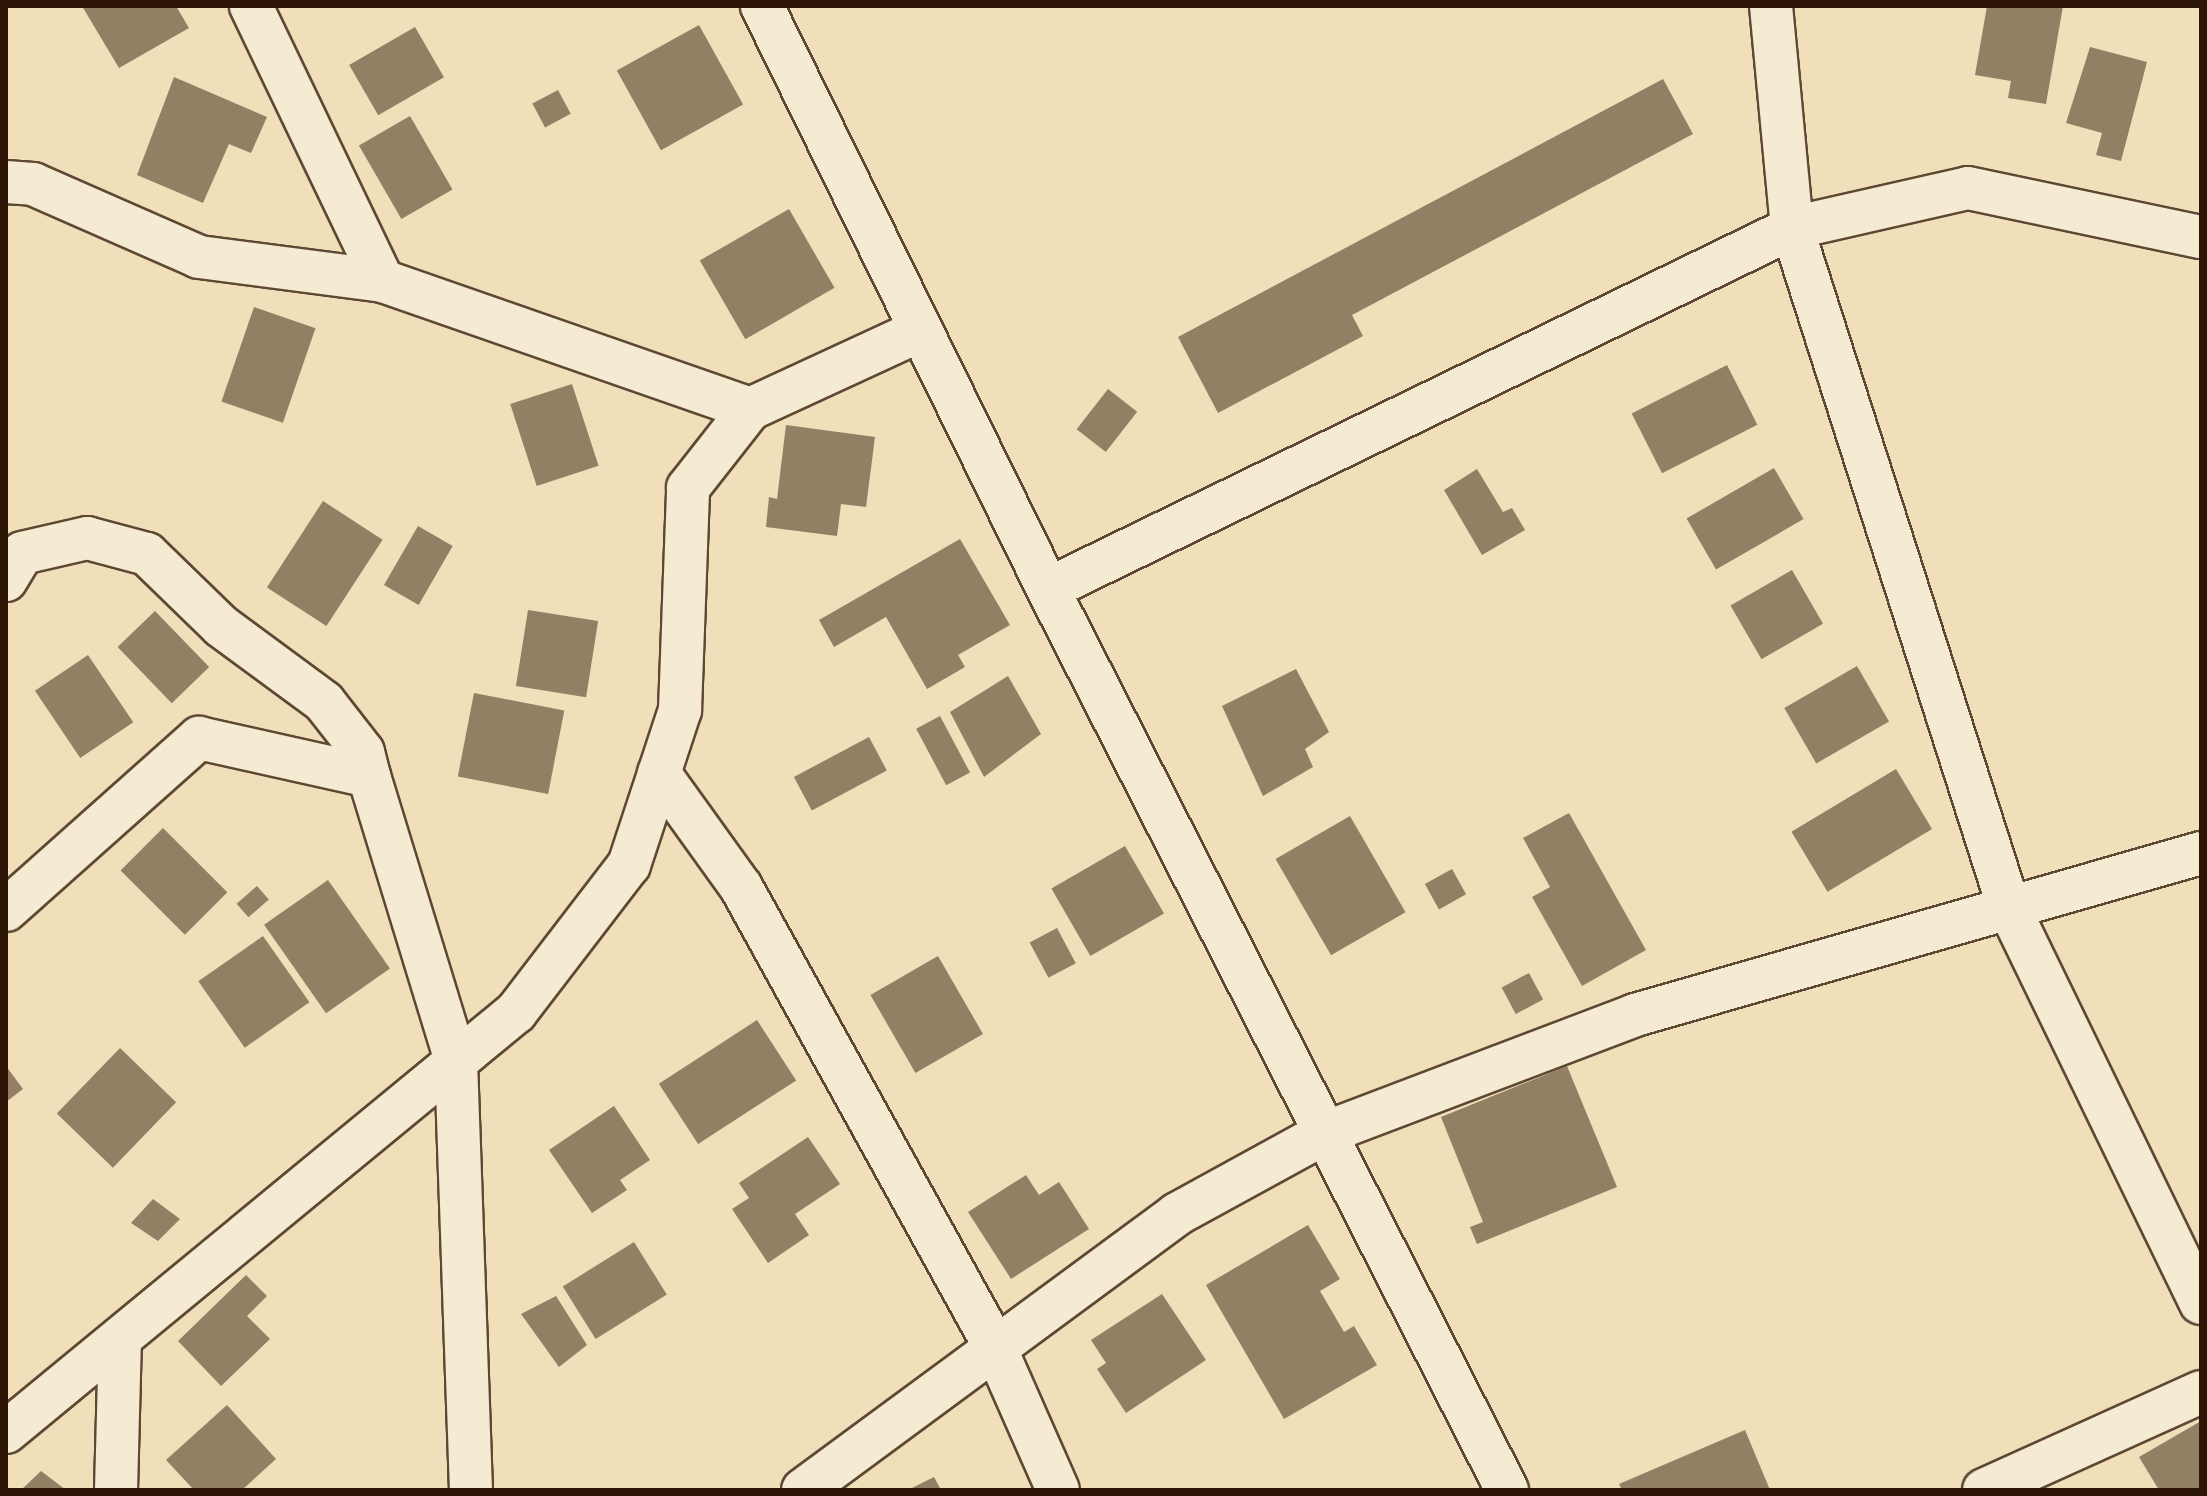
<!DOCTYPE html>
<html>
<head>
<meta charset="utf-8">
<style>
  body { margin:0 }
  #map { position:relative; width:2207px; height:1496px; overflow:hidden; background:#f0dfb9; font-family:"Gentium Book Plus",serif }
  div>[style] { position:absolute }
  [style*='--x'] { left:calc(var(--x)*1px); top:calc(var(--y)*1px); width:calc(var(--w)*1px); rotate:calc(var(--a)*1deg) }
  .building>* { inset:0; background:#937f64; transform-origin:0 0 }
  .roads { filter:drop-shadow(2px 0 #5e4834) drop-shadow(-2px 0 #5e4834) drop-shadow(0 2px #5e4834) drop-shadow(0 -2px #5e4834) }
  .minor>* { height:42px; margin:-21px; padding:0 21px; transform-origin:21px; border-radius:21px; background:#f5ead2 }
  span { translate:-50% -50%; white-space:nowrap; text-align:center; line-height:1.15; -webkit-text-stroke:8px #f5ead2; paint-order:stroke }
  .frame { position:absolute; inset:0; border:8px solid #2e1607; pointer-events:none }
</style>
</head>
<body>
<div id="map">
  <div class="building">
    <div style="clip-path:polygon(82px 6px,176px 6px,189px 28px,119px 68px)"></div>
    <div style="clip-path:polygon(1987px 6px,2063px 6px,2046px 104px,2008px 98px,2011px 81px,1975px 75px)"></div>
    <div style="left:699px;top:25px;width:91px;height:94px;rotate:61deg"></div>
    <div style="left:415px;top:27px;width:58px;height:76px;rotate:60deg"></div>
    <div style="clip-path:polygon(2090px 47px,2147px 62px,2121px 161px,2096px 155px,2102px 133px,2066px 123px)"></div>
    <div style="clip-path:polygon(174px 77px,267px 117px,251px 153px,229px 144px,203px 203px,137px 175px)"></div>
    <div style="clip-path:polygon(1663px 79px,1693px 134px,1352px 315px,1363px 336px,1218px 413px,1178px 337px)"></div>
    <div style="left:558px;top:90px;width:27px;height:29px;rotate:62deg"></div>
    <div style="left:410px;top:116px;width:85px;height:59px;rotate:60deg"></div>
    <div style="left:789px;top:209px;width:91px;height:103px;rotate:60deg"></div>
    <div style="left:254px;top:307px;width:65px;height:100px;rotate:19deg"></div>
    <div style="left:1727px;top:365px;width:67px;height:107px;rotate:63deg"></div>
    <div style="left:572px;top:384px;width:86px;height:65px;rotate:72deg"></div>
    <div style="left:1108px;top:389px;width:37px;height:51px;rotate:38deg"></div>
    <div style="clip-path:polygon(786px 425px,875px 437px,866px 507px,841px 504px,837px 536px,766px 527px,769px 497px,777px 499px)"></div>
    <div style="left:1774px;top:468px;width:59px;height:101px;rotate:60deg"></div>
    <div style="clip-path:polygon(1477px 469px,1503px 512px,1512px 508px,1525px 530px,1482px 555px,1444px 490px)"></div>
    <div style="left:323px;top:501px;width:71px;height:103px;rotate:33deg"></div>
    <div style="left:418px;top:526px;width:40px;height:68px;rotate:30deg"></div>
    <div style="clip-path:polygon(960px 539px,1010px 625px,958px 655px,965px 667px,927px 689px,886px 617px,834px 647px,819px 620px)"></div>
    <div style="left:1792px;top:570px;width:62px;height:71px;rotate:60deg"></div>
    <div style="left:528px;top:610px;width:71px;height:77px;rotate:9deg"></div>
    <div style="left:155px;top:611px;width:78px;height:52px;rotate:46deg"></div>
    <div style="left:88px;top:655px;width:81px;height:64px;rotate:56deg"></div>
    <div style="left:1857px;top:666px;width:64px;height:84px;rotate:60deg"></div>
    <div style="clip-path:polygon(1296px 669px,1329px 732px,1305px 749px,1313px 767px,1263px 796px,1222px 706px)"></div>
    <div style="clip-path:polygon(1008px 676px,1041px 734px,984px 777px,950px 712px)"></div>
    <div style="left:474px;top:693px;width:92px;height:85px;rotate:11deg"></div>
    <div style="left:940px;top:716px;width:64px;height:27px;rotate:62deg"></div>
    <div style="left:869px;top:737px;width:38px;height:85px;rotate:62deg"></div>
    <div style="left:1896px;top:769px;width:70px;height:122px;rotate:59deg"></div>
    <div style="clip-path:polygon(1569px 813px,1646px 950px,1582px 986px,1532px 897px,1550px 887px,1523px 838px)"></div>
    <div style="left:1350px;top:816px;width:111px;height:86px;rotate:60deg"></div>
    <div style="left:163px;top:828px;width:91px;height:60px;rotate:45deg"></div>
    <div style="left:1125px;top:846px;width:78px;height:85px;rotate:60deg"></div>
    <div style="left:1452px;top:869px;width:29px;height:31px;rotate:61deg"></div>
    <div style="left:328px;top:880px;width:108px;height:78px;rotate:55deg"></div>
    <div style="left:257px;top:886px;width:18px;height:27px;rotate:49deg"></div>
    <div style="left:1057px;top:928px;width:40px;height:31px;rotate:62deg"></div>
    <div style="left:263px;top:936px;width:81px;height:79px;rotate:55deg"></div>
    <div style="left:938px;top:956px;width:90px;height:78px;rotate:60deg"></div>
    <div style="left:1529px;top:973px;width:30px;height:31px;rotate:62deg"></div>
    <div style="left:757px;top:1020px;width:72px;height:117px;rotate:57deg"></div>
    <div style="left:120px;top:1048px;width:78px;height:91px;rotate:44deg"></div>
    <div style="clip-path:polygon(6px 1066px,23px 1089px,6px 1102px)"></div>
    <div style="clip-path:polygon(1567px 1066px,1617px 1187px,1477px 1244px,1470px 1227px,1483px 1222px,1441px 1117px)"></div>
    <div style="clip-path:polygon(614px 1106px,650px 1160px,620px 1180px,627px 1190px,592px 1213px,549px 1150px)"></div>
    <div style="clip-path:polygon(808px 1137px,840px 1184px,795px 1214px,809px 1235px,768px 1263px,732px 1209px,749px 1198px,739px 1183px)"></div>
    <div style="clip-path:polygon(1026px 1175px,1039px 1195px,1059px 1182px,1089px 1229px,1011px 1279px,968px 1212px)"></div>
    <div style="clip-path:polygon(153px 1199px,180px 1219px,158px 1241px,131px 1223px)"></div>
    <div style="clip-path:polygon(1308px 1225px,1340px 1279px,1320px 1291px,1344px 1332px,1354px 1326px,1377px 1365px,1284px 1419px,1206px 1285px)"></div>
    <div style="left:634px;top:1242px;width:62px;height:84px;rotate:58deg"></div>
    <div style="clip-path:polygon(246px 1275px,267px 1296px,247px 1316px,270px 1339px,221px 1386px,178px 1341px)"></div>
    <div style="clip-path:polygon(1162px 1294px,1206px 1360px,1126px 1413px,1097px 1369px,1106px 1363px,1091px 1340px)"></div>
    <div style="clip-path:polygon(556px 1296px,587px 1345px,559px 1367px,521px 1314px)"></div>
    <div style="clip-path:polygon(227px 1405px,276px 1459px,242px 1490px,194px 1490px,166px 1460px)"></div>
    <div style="clip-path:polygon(2201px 1421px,2201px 1490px,2159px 1490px,2139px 1457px)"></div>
    <div style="clip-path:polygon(1745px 1430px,1770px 1490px,1622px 1490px,1619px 1484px)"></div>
    <div style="clip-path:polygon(41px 1471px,66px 1490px,21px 1490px)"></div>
    <div style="clip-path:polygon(934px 1477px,941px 1490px,908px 1490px)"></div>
  </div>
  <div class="roads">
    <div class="minor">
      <div style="--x:251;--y:6;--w:305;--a:64.4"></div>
      <div style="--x:383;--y:281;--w:389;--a:19.2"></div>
      <div style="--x:762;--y:6;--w:649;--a:63.87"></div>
      <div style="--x:1048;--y:589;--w:1011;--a:63"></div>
      <div style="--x:1771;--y:6;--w:223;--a:84.6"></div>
      <div style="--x:1792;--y:228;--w:714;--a:72.3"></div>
      <div style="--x:2009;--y:908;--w:439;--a:64.1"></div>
      <div style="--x:6;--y:182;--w:27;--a:4"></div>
      <div style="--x:33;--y:184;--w:181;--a:23.7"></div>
      <div style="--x:199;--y:257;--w:186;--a:7.4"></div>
      <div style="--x:6;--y:580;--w:31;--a:-59"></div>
      <div style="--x:22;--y:553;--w:67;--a:-13"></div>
      <div style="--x:87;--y:538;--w:62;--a:14.9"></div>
      <div style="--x:147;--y:554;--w:103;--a:44.2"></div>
      <div style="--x:221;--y:626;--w:128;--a:36.4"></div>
      <div style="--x:324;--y:702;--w:63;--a:52"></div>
      <div style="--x:363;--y:752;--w:25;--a:76"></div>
      <div style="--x:1048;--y:589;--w:827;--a:-25.88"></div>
      <div style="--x:1792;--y:228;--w:180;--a:-12.8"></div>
      <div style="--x:1968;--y:188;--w:238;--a:11.9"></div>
      <div style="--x:659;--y:773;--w:140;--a:54.3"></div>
      <div style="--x:741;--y:887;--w:523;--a:61.08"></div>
      <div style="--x:994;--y:1345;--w:158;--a:66.2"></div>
      <div style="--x:6;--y:910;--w:259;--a:-41.7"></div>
      <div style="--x:199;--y:738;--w:174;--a:12.6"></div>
      <div style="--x:369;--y:776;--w:298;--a:73"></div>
      <div style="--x:456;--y:1061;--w:429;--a:88"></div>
      <div style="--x:6;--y:1432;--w:661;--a:-39.47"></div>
      <div style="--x:516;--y:1012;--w:185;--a:-52.5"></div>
      <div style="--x:629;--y:865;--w:163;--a:-71.8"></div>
      <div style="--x:680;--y:710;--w:222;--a:-87.9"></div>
      <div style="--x:688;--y:488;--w:100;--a:-51.9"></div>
      <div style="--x:750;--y:409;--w:188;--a:-24.8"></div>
      <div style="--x:116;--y:1490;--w:151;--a:-88.5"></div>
      <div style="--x:803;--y:1490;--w:465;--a:-36.4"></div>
      <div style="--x:1177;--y:1214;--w:169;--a:-28.7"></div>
      <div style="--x:1325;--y:1133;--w:332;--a:-20.8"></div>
      <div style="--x:1635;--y:1015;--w:589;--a:-15.97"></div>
      <div style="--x:1984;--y:1490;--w:238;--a:-24.3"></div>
    </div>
  </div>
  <div class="frame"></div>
</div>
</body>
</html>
